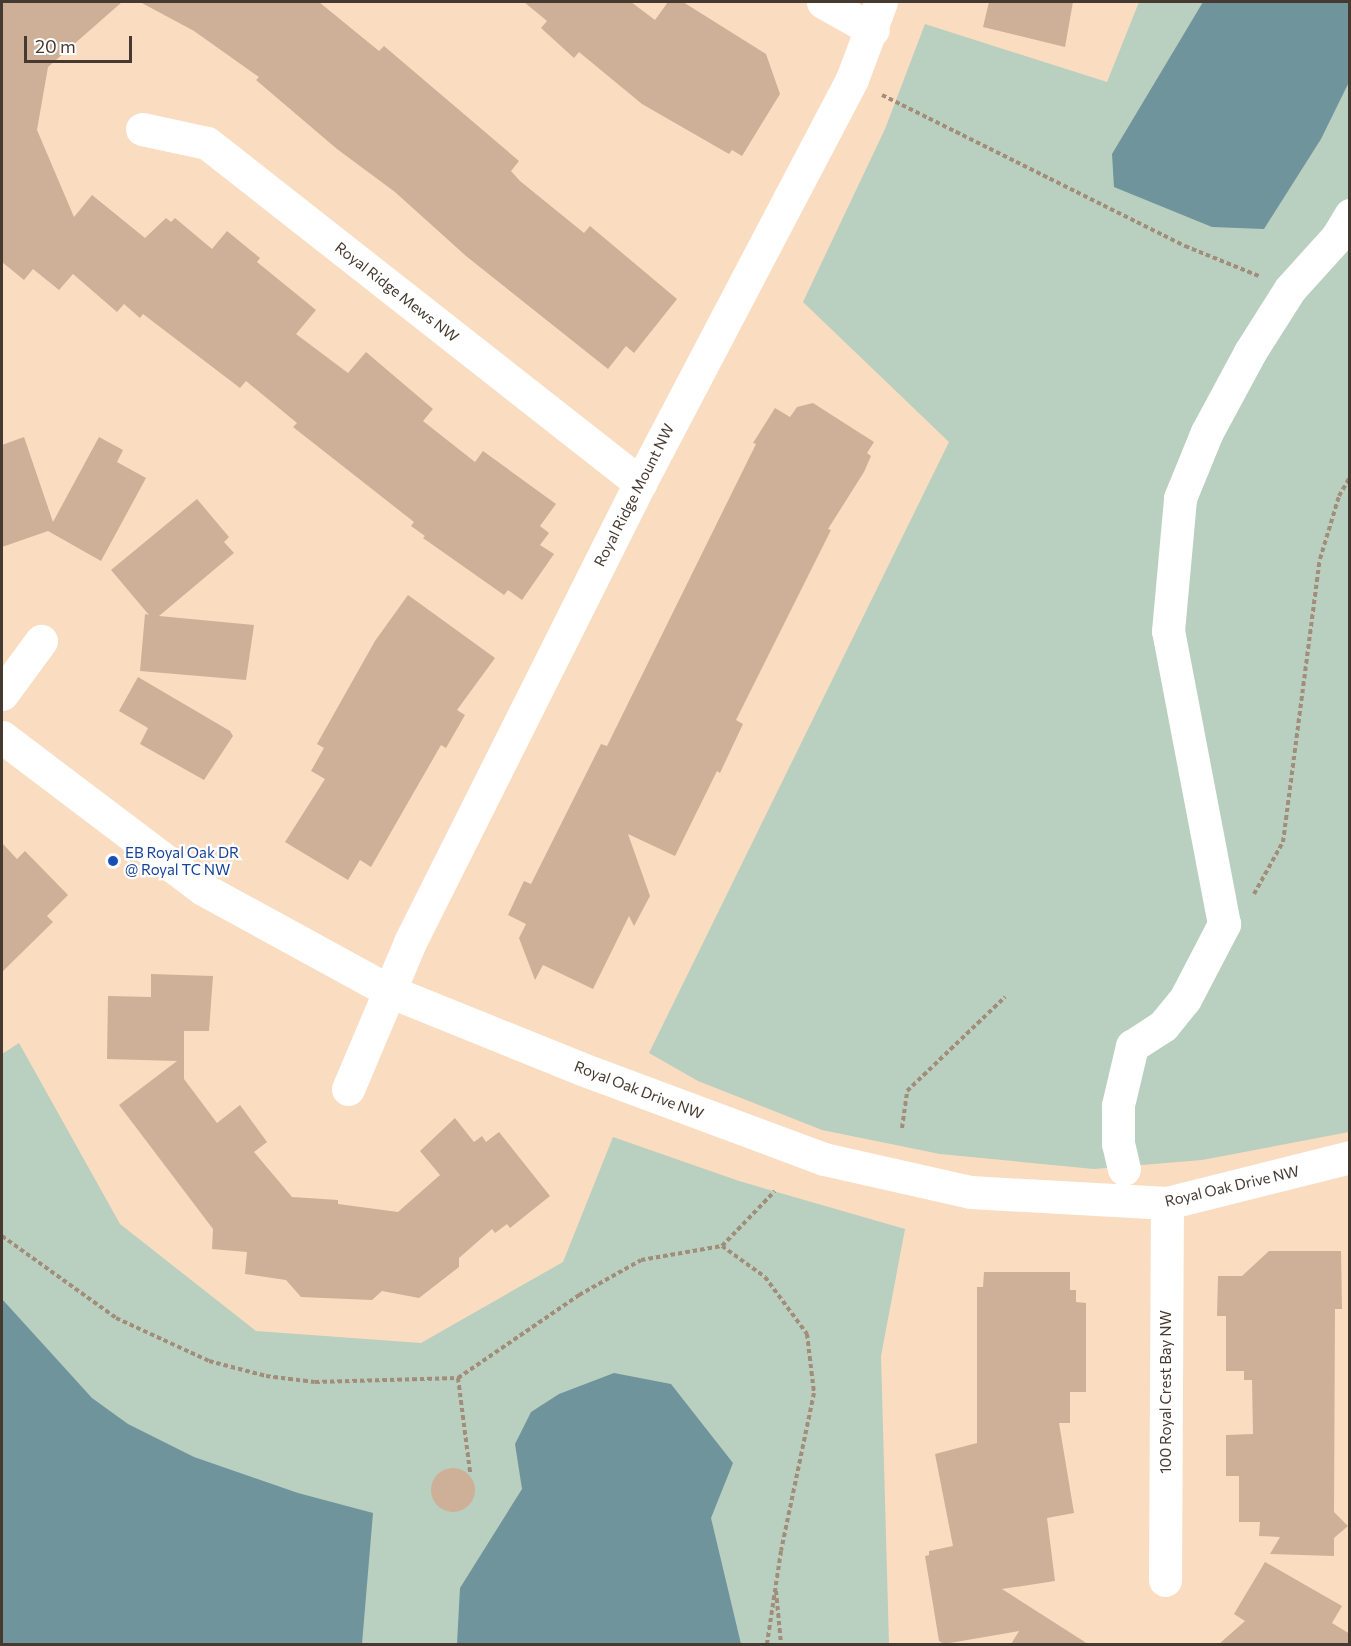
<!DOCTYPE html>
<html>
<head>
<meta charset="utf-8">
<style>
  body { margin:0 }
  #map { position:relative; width:1351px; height:1646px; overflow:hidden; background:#fadcc1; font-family:Commissioner,sans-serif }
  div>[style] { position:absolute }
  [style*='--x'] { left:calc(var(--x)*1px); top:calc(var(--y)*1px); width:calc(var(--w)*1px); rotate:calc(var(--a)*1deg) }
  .green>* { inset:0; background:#b9cfbf }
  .water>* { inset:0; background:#70949c }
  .building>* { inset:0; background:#cdb097 }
  .round { border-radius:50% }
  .path>* { height:4px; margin-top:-2px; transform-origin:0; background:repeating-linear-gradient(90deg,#a28d7a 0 4.5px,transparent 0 7.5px) }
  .minor>* { height:33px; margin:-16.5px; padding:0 16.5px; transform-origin:16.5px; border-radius:16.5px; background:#fff }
  .dots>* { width:16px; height:16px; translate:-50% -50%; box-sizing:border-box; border:3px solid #fff; border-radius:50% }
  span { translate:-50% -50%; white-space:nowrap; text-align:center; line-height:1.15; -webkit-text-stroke:4.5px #fff; paint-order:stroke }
  .street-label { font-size:15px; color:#463a30 }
  .transit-label { font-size:15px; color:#164399 }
  .left { translate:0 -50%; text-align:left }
  .frame { position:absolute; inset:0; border:3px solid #463a30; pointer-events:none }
  .scale { position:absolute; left:24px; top:36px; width:108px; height:27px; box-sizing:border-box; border:3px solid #463a30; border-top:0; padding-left:8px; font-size:18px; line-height:21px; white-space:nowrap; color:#463a30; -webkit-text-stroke:4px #fff; paint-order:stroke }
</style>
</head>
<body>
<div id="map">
  <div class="green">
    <div style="clip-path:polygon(1139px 2px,1349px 2px,1349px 1132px,1202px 1160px,1094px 1169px,940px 1154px,822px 1130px,698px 1081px,649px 1053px,949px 442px,803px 302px,885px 129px,925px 24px,1107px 82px)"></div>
    <div style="clip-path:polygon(19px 1043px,120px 1224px,256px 1331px,421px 1343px,563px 1262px,613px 1137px,739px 1181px,905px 1229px,881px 1356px,889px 1644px,2px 1644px,2px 1054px)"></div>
  </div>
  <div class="water">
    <div style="clip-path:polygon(1203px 2px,1349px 2px,1349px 82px,1321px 139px,1264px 229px,1212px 227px,1114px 187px,1112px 154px)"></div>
    <div style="clip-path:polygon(2px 1299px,92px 1398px,128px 1424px,194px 1457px,298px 1493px,373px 1513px,362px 1644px,2px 1644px)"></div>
    <div style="clip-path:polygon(614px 1373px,671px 1384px,733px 1463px,711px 1518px,741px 1644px,457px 1644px,460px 1588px,522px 1489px,515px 1444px,531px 1412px,559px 1394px)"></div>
  </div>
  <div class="building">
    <div style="clip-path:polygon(2px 2px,122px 2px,48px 67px,37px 130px,74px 217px,92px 195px,145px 238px,166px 218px,171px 222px,175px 218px,212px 249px,227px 231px,260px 258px,257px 262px,316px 310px,296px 334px,348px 373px,366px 352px,433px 409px,423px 421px,475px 462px,483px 451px,556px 504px,540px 526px,549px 533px,540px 545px,554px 554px,522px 600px,508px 590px,504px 595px,423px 538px,425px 536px,411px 526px,414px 522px,293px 427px,297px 423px,246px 381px,240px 388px,143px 314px,140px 318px,124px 304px,117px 312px,73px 274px,59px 290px,33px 269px,24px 280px,2px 262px)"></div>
    <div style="clip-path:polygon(140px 2px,319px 2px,379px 51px,384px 46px,519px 161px,511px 171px,520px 181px,584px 233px,590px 226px,677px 299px,634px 353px,626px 346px,608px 369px,466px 256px,395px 192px,337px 149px,256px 80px,259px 77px,194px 31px)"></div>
    <div style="clip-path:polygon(524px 2px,631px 2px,655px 20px,668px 2px,683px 2px,766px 54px,780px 94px,742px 156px,732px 150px,729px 154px,642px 104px,579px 52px,574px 58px,541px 28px,547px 21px)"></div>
    <div style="clip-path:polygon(989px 2px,1073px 2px,1065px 47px,983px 27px)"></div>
    <div style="clip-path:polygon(813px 403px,874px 442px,867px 453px,871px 456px,864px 472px,828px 529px,831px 530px,736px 720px,743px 724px,720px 773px,717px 771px,675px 856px,628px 834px,650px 896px,634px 926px,629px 916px,593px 989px,543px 965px,535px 980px,519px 938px,526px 924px,508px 915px,524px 881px,531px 884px,601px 744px,607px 746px,756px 444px,753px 443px,775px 408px,790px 417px,797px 407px)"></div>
    <div style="clip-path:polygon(24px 437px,53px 522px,99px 437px,123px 450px,117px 462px,146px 478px,101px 561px,48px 531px,2px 547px,2px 445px)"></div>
    <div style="clip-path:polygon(197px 499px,229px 537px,224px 542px,234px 553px,159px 616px,254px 625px,246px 680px,140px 671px,145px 614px,149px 615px,111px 570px)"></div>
    <div style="clip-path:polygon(408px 595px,495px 658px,457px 710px,465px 715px,446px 748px,441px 745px,371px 867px,360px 860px,348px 880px,285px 842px,325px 779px,311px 771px,324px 748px,317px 744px,375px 641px)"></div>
    <div style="clip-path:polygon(138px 677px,230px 731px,233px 736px,204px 780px,140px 744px,148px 728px,119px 711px)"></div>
    <div style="clip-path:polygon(2px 843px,17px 859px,25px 851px,68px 895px,47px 916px,53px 922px,2px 972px)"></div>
    <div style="clip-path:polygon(151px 974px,213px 976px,209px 1031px,184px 1031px,184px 1079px,217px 1123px,240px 1105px,267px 1142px,254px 1152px,292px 1197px,338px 1200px,338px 1204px,398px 1212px,440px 1175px,420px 1151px,455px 1118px,474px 1142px,482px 1136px,486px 1142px,499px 1132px,550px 1196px,510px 1228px,507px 1224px,495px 1233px,492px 1229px,459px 1258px,459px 1267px,419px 1298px,382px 1291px,372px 1300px,301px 1297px,286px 1280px,245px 1274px,247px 1252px,212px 1249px,213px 1229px,119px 1105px,177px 1061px,107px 1059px,108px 996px,151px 997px)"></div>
    <div style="clip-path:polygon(1269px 1251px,1341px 1251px,1342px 1309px,1335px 1309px,1334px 1512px,1348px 1526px,1334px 1538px,1334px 1556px,1270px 1554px,1280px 1537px,1259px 1536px,1260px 1522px,1239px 1522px,1239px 1476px,1226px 1476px,1226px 1435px,1253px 1434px,1252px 1380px,1244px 1380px,1244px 1371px,1226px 1371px,1226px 1316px,1217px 1316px,1218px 1276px,1242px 1276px)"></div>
    <div style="clip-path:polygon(984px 1272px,1070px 1272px,1070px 1290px,1076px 1290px,1076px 1302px,1086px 1303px,1086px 1392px,1070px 1392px,1070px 1423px,1059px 1423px,1074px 1513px,1047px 1518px,1055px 1581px,1002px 1589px,1088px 1644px,1011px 1644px,1019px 1631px,944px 1644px,939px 1641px,925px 1556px,929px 1555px,929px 1551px,953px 1546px,935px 1454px,977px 1443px,977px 1287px,983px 1287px)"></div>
    <div class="round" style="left:431px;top:1468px;width:44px;height:44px"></div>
    <div style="clip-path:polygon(1265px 1562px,1342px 1606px,1332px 1623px,1350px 1634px,1350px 1644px,1219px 1644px,1245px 1621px,1234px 1614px)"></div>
  </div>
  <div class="path">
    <div style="--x:882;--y:95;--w:339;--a:26.5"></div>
    <div style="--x:1185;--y:246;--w:80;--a:22.1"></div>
    <div style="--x:1254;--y:894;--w:60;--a:-60.9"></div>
    <div style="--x:1283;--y:842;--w:285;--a:-82.6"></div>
    <div style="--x:1320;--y:559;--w:66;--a:-73.2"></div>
    <div style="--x:1339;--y:496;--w:22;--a:-60"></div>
    <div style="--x:902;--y:1128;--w:37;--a:-82"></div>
    <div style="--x:907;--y:1091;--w:136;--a:-43.8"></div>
    <div style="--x:2;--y:1236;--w:140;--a:35.7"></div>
    <div style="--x:116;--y:1318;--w:102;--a:24.8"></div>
    <div style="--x:209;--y:1361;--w:59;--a:14.7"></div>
    <div style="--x:266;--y:1376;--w:49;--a:7"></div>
    <div style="--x:315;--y:1382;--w:143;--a:-1.6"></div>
    <div style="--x:458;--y:1378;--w:147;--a:-34.4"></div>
    <div style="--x:579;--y:1295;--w:71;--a:-29.4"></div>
    <div style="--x:641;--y:1260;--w:82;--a:-9.8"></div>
    <div style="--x:722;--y:1246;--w:76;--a:-46.1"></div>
    <div style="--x:722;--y:1246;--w:53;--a:35.8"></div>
    <div style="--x:765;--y:1277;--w:71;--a:53.6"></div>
    <div style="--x:807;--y:1334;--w:59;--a:83.2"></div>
    <div style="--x:814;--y:1393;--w:161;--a:101.8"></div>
    <div style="--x:781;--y:1551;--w:94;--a:98.6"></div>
    <div style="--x:458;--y:1378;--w:95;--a:82.7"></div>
    <div style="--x:776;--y:1591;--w:53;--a:84.6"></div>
  </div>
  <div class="minor">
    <div style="--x:823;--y:2;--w:57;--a:29.2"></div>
    <div style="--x:142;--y:129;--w:66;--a:12.2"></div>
    <div style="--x:207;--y:143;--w:551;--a:38.14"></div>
    <div style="--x:2;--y:694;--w:66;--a:-53.7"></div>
    <div style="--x:2;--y:737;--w:252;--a:37.1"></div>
    <div style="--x:203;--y:889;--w:212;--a:28.7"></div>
    <div style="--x:389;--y:991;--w:208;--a:22"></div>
    <div style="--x:582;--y:1069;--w:258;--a:20.4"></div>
    <div style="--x:824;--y:1159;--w:150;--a:12.7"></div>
    <div style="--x:970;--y:1192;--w:197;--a:3.2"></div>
    <div style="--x:1167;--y:1203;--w:189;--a:-14.1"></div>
    <div style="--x:348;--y:1089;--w:160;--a:-67.1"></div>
    <div style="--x:410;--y:942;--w:513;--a:-63.39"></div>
    <div style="--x:640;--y:483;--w:456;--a:-62.3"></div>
    <div style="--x:852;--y:79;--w:82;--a:-69.4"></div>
    <div style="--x:1124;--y:1169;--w:26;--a:-103"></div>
    <div style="--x:1118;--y:1144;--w:39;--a:-90"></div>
    <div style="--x:1118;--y:1105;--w:61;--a:-76.7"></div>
    <div style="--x:1132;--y:1046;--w:37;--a:-33"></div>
    <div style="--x:1163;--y:1026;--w:35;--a:-51"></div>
    <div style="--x:1185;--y:999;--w:85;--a:-62.5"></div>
    <div style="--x:1224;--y:924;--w:298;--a:-100.8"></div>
    <div style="--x:1168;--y:631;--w:134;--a:-84.8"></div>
    <div style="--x:1180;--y:498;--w:71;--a:-67.8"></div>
    <div style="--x:1207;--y:432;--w:91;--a:-61.7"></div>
    <div style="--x:1250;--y:352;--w:75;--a:-57.6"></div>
    <div style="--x:1290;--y:289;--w:70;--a:-47.9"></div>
    <div style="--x:1337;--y:237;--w:26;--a:-59"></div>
    <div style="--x:1165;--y:1580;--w:377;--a:-89.7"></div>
  </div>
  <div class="dots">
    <div style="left:113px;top:861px;background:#1a4fb4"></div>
  </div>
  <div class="street-label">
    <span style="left:397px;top:292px;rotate:38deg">Royal Ridge Mews NW</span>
    <span style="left:634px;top:495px;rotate:-63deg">Royal Ridge Mount NW</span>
    <span style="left:639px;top:1090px;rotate:21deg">Royal Oak Drive NW</span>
    <span style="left:1232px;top:1186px;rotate:-13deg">Royal Oak Drive NW</span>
    <span style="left:1166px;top:1392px;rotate:-90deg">100 Royal Crest Bay NW</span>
  </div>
  <div class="transit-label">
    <span class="left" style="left:125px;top:861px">EB Royal Oak DR<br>@ Royal TC NW</span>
  </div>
  <div class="frame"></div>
  <div class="scale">20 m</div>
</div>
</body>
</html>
